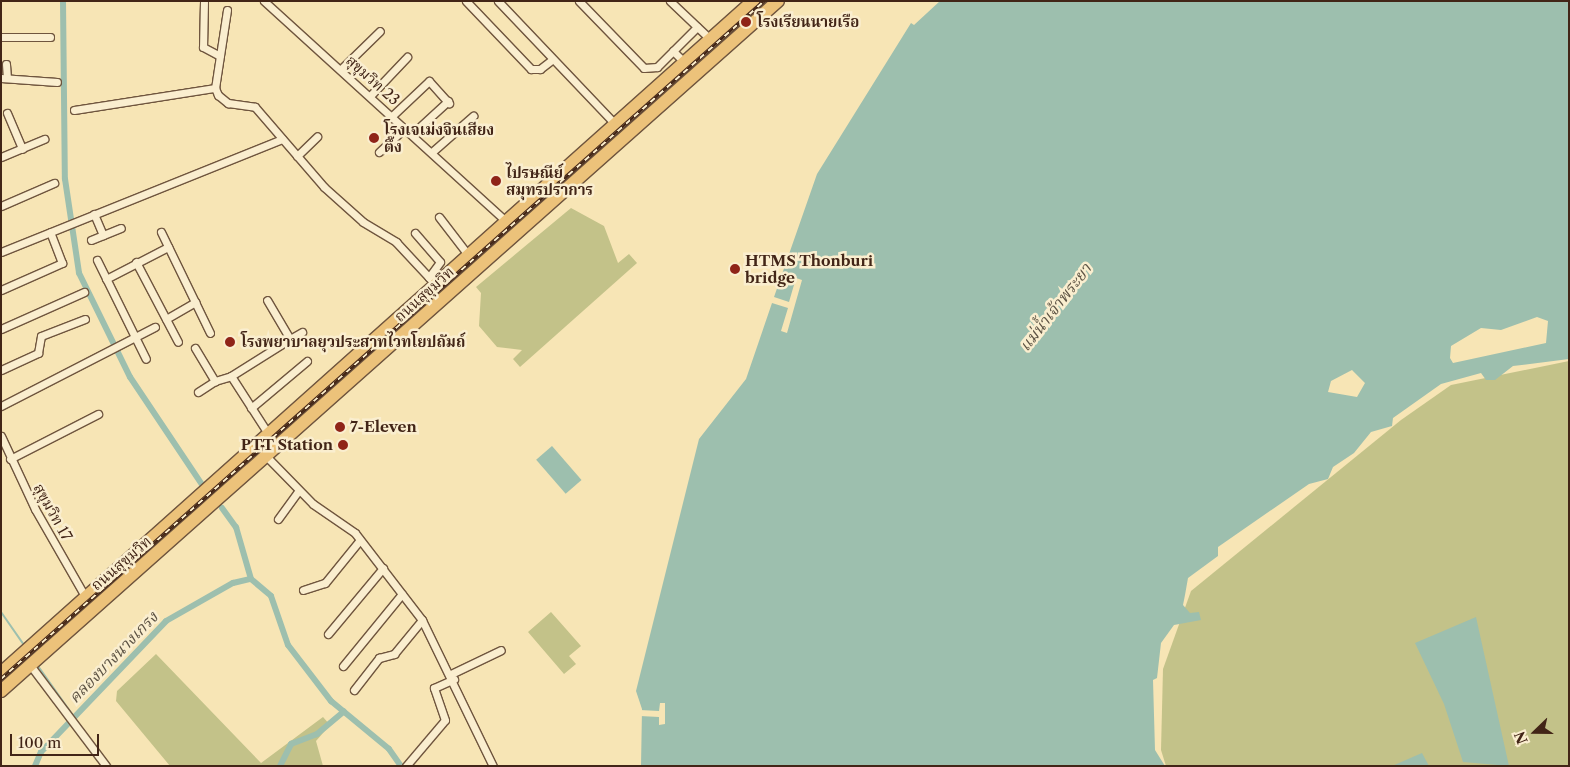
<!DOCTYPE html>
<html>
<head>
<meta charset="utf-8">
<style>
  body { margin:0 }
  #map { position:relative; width:1570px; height:767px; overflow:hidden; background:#f7e5b5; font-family:"Libre Caslon Text","Noto Serif Thai",serif }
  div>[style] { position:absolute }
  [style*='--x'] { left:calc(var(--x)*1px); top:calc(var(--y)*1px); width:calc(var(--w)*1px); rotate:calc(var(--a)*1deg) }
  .green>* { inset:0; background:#c3c289 }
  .water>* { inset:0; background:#9dbfae; transform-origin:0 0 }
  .pier>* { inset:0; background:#f7e5b5 }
  .stream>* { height:2px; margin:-1px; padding:0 1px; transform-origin:1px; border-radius:1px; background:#9dbfae }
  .canal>* { height:6px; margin:-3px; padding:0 3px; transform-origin:3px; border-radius:3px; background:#9dbfae }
  .roads { filter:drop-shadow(1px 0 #6f553e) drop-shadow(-1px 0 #6f553e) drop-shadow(0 1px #6f553e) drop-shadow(0 -1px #6f553e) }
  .street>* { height:7px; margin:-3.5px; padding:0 3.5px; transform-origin:3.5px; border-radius:3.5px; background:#faeecf }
  .highway>* { height:12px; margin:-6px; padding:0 6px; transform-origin:6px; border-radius:6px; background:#ecc27a }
  .rail>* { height:4px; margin-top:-2px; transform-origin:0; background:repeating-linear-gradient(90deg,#faeecf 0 5.5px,#422517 0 11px); box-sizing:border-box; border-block:1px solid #422517 }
  .dots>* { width:14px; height:14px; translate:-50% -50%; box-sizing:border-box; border:2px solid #faeecf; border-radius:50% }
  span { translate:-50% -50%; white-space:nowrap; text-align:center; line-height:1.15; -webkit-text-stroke:5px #faeecf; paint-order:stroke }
  .poi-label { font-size:15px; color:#422517; font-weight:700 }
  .left { translate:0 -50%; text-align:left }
  .right { translate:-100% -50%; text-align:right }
  .street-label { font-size:15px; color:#422517 }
  .water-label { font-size:16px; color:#5d5344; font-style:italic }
  .frame { position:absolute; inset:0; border:2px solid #422517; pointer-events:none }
  .north { position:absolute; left:1510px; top:707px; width:50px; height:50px; -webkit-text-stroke:4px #faeecf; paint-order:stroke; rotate:248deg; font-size:14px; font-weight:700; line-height:20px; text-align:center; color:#422517 }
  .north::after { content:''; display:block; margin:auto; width:18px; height:22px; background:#422517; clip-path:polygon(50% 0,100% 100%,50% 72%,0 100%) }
  .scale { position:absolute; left:10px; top:734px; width:89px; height:22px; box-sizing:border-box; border:2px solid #422517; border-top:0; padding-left:6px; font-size:15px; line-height:18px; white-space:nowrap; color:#422517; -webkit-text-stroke:4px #faeecf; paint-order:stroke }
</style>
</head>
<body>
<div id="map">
  <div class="green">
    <div style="clip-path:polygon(571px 208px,604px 226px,618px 263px,629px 254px,637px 263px,520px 367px,513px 359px,522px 350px,497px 347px,479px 326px,481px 293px,476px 287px)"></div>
    <div style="clip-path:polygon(1569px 361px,1569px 766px,1166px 766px,1161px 750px,1163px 669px,1191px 591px,1401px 420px,1451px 385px)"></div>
    <div style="clip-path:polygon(551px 612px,581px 646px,569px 656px,576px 664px,564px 674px,528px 632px)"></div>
    <div style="clip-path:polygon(156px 654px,261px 763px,323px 717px,330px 725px,316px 741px,323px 766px,170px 766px,116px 701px,117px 691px)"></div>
  </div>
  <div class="water">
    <div style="clip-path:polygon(evenodd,940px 1px,1569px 1px,1569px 359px,1513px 366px,1495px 380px,1486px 380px,1481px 373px,1441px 384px,1393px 418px,1392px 426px,1371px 432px,1354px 453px,1333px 467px,1328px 479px,1309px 484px,1218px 547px,1218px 556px,1188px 578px,1185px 595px,1183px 605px,1190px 613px,1199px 612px,1201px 620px,1174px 625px,1161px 643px,1157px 678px,1153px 680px,1155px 750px,1165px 766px,641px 766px,642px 709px,636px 691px,699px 439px,746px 379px,772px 303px,788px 308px,781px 331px,787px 333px,802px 280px,796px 278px,789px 302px,774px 297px,817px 174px,911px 23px,914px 25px,940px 1px,1537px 317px,1548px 321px,1546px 343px,1453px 363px,1450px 358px,1451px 346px,1481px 328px,1501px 330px,1537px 317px,940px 1px,1352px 370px,1365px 383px,1357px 397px,1328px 392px,1331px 381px,1352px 370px)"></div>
    <div style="left:552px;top:446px;width:45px;height:21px;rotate:49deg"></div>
    <div style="clip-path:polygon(1476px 617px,1509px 766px,1463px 762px,1444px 704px,1415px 643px)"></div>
    <div style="clip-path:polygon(1422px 753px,1429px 766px,1392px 766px)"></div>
  </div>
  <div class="pier">
    <div style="clip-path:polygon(660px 703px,665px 703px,665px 724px,659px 725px,659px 717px,640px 716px,640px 710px,659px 711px)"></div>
  </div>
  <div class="stream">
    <div style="--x:1;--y:612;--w:40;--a:55.1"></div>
    <div style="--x:38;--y:666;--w:62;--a:54.8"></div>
  </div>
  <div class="canal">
    <div style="--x:63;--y:1;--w:178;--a:89.4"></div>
    <div style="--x:65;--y:179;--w:95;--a:81.5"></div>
    <div style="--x:79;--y:273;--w:116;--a:63.9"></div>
    <div style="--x:130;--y:377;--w:131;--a:56.2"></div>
    <div style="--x:222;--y:508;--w:24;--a:54"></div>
    <div style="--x:236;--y:527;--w:54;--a:73.9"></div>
    <div style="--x:35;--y:766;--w:15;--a:-67"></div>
    <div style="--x:41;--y:752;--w:181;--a:-46.3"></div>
    <div style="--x:166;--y:621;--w:77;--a:-29.6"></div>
    <div style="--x:233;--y:583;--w:18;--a:-13"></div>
    <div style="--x:251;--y:579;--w:26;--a:40"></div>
    <div style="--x:271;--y:596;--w:52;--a:70.9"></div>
    <div style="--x:288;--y:645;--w:71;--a:52.5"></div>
    <div style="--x:331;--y:701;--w:75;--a:39.6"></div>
    <div style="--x:389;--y:749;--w:21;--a:55"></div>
    <div style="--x:280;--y:766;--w:25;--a:-63"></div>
    <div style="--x:291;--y:744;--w:28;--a:-21"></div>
    <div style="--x:317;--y:734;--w:35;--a:-40"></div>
  </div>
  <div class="roads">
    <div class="street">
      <div style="--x:204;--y:1;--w:46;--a:91.2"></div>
      <div style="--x:203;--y:47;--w:19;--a:28"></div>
      <div style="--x:264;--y:1;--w:328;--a:42.3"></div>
      <div style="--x:466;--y:1;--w:94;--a:46.3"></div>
      <div style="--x:531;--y:69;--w:9;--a:0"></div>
      <div style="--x:540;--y:69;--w:16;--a:-38"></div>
      <div style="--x:498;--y:1;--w:171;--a:46.4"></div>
      <div style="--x:579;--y:1;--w:93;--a:45.9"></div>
      <div style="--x:644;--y:68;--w:13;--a:-4"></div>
      <div style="--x:657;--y:67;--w:23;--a:-45"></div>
      <div style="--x:673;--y:51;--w:16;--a:45"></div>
      <div style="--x:670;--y:1;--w:55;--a:43.5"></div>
      <div style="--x:227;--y:10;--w:79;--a:98.7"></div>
      <div style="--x:215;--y:88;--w:8;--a:67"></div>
      <div style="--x:218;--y:95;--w:13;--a:39"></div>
      <div style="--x:228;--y:103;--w:27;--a:8"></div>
      <div style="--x:255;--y:107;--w:106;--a:49.2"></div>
      <div style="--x:324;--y:187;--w:52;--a:41.9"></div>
      <div style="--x:363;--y:222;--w:39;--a:31"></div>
      <div style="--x:396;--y:242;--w:59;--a:47.1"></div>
      <div style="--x:1;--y:37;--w:49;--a:0"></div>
      <div style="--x:673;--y:51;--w:34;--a:-45"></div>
      <div style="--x:6;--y:64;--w:14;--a:86"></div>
      <div style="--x:341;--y:69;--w:54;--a:-44.3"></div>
      <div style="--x:1;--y:78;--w:56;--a:4.1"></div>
      <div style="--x:370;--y:96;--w:54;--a:-46.5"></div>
      <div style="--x:74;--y:110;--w:143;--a:-8.9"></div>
      <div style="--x:7;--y:113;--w:39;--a:67"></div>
      <div style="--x:392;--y:116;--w:51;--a:-43.4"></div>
      <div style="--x:429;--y:81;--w:30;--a:48"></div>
      <div style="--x:412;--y:134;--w:49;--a:-42.5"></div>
      <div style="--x:379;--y:152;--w:35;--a:-43"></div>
      <div style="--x:432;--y:152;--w:55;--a:-41.3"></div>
      <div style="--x:297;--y:156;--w:28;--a:-44"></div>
      <div style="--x:1;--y:157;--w:47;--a:-22.7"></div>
      <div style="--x:1;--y:206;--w:58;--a:-23.5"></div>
      <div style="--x:94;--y:214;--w:23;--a:67"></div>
      <div style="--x:439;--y:217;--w:49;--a:52.4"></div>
      <div style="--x:161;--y:232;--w:112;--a:64.1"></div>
      <div style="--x:415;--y:233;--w:38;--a:49"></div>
      <div style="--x:440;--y:262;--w:19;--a:126"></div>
      <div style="--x:91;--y:240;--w:32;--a:-22"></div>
      <div style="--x:1;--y:252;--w:303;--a:-21.9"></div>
      <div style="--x:97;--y:260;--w:110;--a:63.7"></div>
      <div style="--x:136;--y:262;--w:90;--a:62.3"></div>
      <div style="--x:106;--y:279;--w:70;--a:-27.3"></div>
      <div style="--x:1;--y:290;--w:67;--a:-23.9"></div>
      <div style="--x:62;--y:263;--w:33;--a:-111"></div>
      <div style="--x:166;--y:319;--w:34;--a:-30"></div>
      <div style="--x:1;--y:329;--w:91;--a:-24"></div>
      <div style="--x:290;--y:339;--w:14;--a:-30"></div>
      <div style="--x:195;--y:348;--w:39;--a:59"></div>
      <div style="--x:215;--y:381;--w:17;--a:-17"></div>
      <div style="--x:231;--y:376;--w:70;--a:57.2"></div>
      <div style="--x:1;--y:370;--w:41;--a:-24.7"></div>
      <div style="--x:38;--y:353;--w:17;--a:-80"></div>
      <div style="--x:41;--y:336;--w:47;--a:-21.1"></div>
      <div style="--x:231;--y:376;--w:70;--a:-32.1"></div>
      <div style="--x:290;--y:339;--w:45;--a:-120.5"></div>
      <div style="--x:198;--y:392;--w:20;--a:-33"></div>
      <div style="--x:1;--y:406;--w:173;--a:-27.2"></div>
      <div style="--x:251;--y:408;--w:73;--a:-40"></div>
      <div style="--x:1;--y:436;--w:81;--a:65"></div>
      <div style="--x:35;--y:509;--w:103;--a:60.2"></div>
      <div style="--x:266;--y:456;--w:67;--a:45.6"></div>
      <div style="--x:313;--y:504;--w:51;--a:34.6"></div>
      <div style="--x:355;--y:533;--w:110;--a:52.4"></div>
      <div style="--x:422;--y:620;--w:162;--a:64.1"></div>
      <div style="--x:10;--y:459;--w:99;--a:-27.1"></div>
      <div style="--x:278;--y:519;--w:34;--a:-54"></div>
      <div style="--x:303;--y:590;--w:23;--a:-18"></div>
      <div style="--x:325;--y:583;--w:55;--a:-50.9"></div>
      <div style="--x:328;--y:634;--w:86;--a:-50.2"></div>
      <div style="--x:30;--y:665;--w:126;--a:53"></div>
      <div style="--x:343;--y:666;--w:93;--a:-50.7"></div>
      <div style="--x:451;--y:674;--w:55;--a:-25.6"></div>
      <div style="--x:354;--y:690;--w:41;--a:-52"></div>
      <div style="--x:379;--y:658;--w:16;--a:-15"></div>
      <div style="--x:394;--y:654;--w:44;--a:-50.5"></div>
      <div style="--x:406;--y:766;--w:60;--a:-49.7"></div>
      <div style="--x:445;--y:720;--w:34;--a:-109"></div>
      <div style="--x:434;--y:688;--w:22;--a:-24"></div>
    </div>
    <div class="highway">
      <div style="--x:1;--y:673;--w:1009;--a:-41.78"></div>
      <div style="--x:1;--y:691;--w:1039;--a:-41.61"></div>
    </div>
  </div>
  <div class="rail">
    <div style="--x:1;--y:679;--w:1021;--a:-41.62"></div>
  </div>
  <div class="dots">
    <div style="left:746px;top:22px;background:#8f2418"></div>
    <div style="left:374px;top:138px;background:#8f2418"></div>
    <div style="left:496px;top:181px;background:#8f2418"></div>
    <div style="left:735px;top:269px;background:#8f2418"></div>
    <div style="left:230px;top:342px;background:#8f2418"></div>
    <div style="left:340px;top:427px;background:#8f2418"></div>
    <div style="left:343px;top:445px;background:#8f2418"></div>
  </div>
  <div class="poi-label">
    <span class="left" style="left:757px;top:22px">โรงเรียนนายเรือ</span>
    <span class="left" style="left:384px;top:138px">โรงเจเม่งจินเสียง<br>ตึ๊ง</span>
    <span class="left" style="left:506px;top:181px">ไปรษณีย์<br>สมุทรปราการ</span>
    <span class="left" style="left:745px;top:269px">HTMS Thonburi<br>bridge</span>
    <span class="left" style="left:241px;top:342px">โรงพยาบาลยุวประสาทไวทโยปถัมถ์</span>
    <span class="left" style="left:350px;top:427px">7-Eleven</span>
    <span class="right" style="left:333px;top:445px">PTT Station</span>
  </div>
  <div class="street-label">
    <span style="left:373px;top:80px;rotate:42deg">สุขุมวิท 23</span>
    <span style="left:424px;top:294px;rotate:-42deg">ถนนสุขุมวิท</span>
    <span style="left:53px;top:512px;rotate:61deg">สุขุมวิท 17</span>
    <span style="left:121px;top:563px;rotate:-41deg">ถนนสุขุมวิท</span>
  </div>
  <div class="water-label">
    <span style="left:1055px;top:307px;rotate:-52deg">แม่น้ำเจ้าพระยา</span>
    <span style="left:113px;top:657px;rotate:-46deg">คลองบางนางเกรง</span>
  </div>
  <div class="frame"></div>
  <div class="north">N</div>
  <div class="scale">100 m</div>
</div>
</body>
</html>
